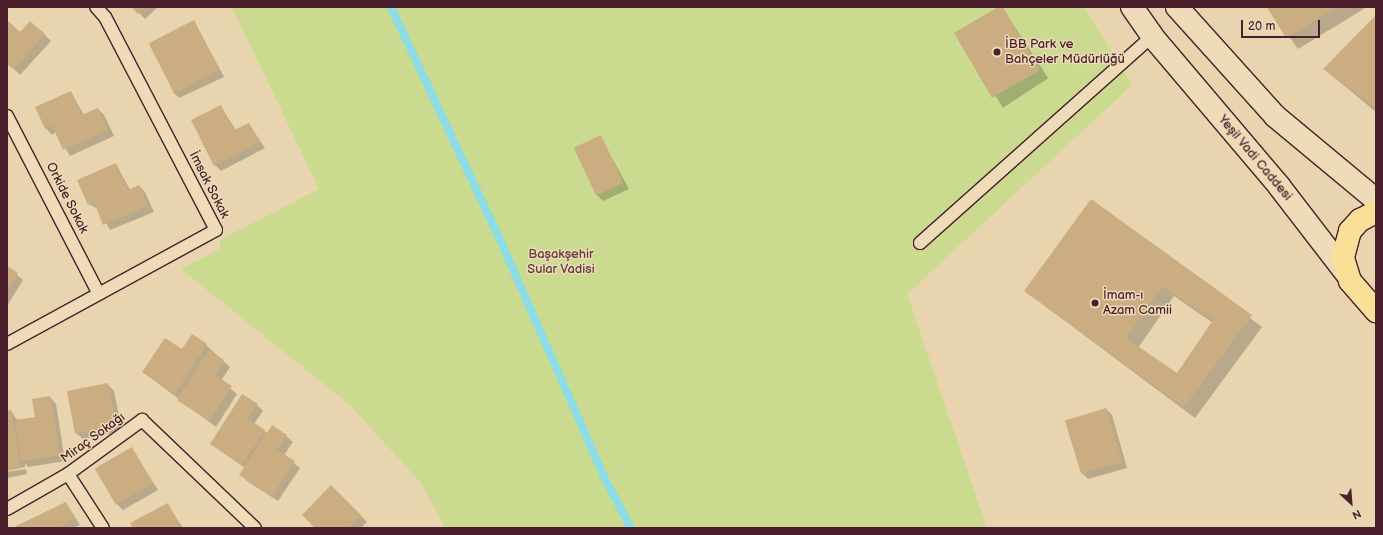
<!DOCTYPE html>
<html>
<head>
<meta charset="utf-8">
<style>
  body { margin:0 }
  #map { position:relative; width:1383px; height:535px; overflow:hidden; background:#e8d4ae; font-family:"Balsamiq Sans",sans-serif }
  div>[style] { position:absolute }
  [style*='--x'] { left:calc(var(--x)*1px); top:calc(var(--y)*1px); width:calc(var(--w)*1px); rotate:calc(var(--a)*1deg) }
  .green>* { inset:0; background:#cada8e }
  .shadow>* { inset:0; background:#0003; transform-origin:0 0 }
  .stream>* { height:8px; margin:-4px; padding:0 4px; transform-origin:4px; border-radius:4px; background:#8cdde6 }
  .building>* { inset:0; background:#caae81; transform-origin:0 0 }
  .roads { filter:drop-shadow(1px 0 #4a1f2b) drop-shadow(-1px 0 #4a1f2b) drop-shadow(0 1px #4a1f2b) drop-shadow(0 -1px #4a1f2b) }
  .lane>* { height:12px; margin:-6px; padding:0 6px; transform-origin:6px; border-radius:6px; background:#eedbb8 }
  .secondary>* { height:22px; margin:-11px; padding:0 11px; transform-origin:11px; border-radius:11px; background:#eedbb8 }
  .primary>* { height:22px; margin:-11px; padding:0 11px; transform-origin:11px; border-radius:11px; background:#fadf96 }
  .dots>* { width:11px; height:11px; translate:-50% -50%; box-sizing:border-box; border:2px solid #eedbb8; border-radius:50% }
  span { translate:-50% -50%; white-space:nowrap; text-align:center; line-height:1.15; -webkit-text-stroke:3px #eedbb8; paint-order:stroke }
  .poi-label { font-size:13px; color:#4a1f2b }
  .left { translate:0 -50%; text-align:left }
  .street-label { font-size:13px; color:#4a1f2b }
  .park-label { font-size:13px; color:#5d3b3a }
  .frame { position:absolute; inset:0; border:8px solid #4a1f2b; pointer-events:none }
  .north { position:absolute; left:1331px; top:483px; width:40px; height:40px; -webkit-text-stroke:3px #eedbb8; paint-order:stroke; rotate:154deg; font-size:11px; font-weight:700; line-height:16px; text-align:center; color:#4a1f2b }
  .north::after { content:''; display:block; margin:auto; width:14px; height:18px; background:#4a1f2b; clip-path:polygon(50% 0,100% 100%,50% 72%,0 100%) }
  .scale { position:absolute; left:1241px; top:20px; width:79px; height:18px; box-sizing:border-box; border:2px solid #4a1f2b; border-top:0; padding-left:5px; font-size:12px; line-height:14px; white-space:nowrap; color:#4a1f2b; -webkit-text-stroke:3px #eedbb8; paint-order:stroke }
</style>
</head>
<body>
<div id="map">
  <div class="green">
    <div style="clip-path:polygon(232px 7px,1084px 7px,1132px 85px,907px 294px,987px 528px,445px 528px,422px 484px,350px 405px,181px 269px,220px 249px,220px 240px,319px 189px)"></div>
  </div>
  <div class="shadow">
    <div style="clip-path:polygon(133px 7px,158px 7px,145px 19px)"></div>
    <div style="left:1002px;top:7px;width:85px;height:54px;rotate:57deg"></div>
    <div style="clip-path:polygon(1268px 7px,1367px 7px,1298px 49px)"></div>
    <div style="clip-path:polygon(1376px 17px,1376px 112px,1324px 69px)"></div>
    <div style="clip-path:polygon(194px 21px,224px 77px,179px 98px,173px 92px)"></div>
    <div style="clip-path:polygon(7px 22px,20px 33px,44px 34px,51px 41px,20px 75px,7px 63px)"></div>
    <div style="clip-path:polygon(71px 92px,84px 115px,98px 109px,104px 115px,114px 136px,70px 156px,56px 132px,52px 135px,46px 128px)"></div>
    <div style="clip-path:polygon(220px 106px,236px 130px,249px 124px,265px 148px,221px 171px,215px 165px)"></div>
    <div style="clip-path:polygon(600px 136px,629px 189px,603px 201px,597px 195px)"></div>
    <div style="clip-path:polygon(116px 164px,130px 190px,139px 186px,145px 192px,154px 212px,110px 230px,98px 209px,89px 204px)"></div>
    <div style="clip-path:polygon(evenodd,1092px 200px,1262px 327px,1195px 418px,1025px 291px,1092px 200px,1174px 296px,1213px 323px,1177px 375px,1138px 348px,1174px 296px)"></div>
    <div style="clip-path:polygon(7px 267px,23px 280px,7px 306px)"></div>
    <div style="clip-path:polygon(206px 345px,230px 367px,221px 381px,237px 394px,216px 427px,143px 372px,182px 350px)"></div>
    <div style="clip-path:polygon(107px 384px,114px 391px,122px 431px,83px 439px,76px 433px)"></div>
    <div style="clip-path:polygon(50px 397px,56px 404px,65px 461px,28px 467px,25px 463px,25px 467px,7px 470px,7px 412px,11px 411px,18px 421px,36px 418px)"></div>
    <div style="clip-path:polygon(257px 405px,263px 411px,254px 424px,267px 433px,286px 436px,293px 442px,284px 455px,300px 468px,278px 501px,247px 481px,241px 475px,245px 468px,211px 444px)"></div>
    <div style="clip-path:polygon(1106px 409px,1112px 415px,1127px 468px,1088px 479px,1082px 473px)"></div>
    <div style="clip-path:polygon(132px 449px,158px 490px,123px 510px,117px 504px)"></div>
    <div style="clip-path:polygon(26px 469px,27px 474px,7px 478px,7px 472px)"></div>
    <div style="clip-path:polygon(331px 487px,367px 522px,361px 528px,316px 528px)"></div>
    <div style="clip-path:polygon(66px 503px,80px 525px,73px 528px,14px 528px)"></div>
    <div style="clip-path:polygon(167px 504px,183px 528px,134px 528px)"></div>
  </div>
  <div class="stream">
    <div style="--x:391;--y:7;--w:252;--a:64.9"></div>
    <div style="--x:498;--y:235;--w:264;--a:66.3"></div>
    <div style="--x:604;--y:477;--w:58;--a:62.1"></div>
  </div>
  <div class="building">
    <div style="clip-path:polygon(131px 7px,145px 7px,138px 14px)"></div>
    <div style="clip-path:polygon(998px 7px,1003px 7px,1040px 70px,992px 98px,954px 33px)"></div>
    <div style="clip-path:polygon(1267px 7px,1338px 7px,1286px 38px)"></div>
    <div style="clip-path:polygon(1376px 15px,1376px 108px,1323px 69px)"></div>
    <div style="clip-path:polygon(7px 20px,20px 32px,30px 21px,45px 34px,13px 69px,7px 64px)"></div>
    <div style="left:194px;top:20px;width:56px;height:51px;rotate:63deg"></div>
    <div style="clip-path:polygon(71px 91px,82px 115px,98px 108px,108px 130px,63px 150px,52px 125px,45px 129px,35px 107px)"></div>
    <div style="clip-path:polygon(221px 105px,234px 130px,249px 123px,260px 142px,214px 166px,191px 120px)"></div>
    <div style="left:601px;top:135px;width:53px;height:30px;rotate:65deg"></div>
    <div style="clip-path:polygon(116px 163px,128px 190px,139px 185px,148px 206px,103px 225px,94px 202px,88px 205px,77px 180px)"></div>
    <div style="clip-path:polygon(evenodd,1091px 199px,1252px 315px,1184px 407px,1024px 291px,1091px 199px,1162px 286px,1213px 320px,1177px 373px,1126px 338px,1162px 286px)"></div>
    <div style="clip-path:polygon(7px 266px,18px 273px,7px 290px)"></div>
    <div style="clip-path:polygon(192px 334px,207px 344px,175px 394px,142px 372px,165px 338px,182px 349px)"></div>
    <div style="clip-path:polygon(209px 350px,224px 360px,215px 375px,232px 386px,209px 421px,177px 400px)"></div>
    <div style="left:108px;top:383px;width:43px;height:42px;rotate:79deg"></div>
    <div style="clip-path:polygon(242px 394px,258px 404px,247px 418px,265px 430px,242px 465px,210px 444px)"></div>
    <div style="clip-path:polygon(50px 396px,60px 455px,21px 461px,15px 420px,35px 417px,32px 399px)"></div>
    <div style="left:1106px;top:408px;width:56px;height:43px;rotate:73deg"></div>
    <div style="clip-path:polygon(11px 410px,21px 468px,7px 471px,7px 411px)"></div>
    <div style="clip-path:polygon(272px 425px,287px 435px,277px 450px,295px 461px,272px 496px,239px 475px)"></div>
    <div style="left:132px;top:447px;width:42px;height:43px;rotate:60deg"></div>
    <div style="clip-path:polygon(331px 485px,361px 515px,348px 528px,315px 528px,302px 515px)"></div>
    <div style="clip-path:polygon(66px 502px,74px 518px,59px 528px,12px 528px)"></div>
    <div style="clip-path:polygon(168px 503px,181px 528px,133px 528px,130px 523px)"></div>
  </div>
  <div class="roads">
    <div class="lane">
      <div style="--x:7;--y:116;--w:200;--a:62.7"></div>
      <div style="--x:920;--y:243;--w:311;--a:-41.7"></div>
      <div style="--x:7;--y:344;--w:238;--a:-28.6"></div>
      <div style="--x:216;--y:230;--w:240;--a:-117.5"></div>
      <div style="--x:105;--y:17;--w:13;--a:-132"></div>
      <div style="--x:68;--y:474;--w:64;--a:57.1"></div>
      <div style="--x:7;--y:509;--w:70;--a:-29.8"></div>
      <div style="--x:68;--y:474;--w:92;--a:-36.1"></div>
      <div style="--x:142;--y:420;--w:156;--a:43.7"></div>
    </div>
    <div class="secondary">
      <div style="--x:1132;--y:7;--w:35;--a:55"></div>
      <div style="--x:1152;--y:36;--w:197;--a:49.7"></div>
      <div style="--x:1279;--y:186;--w:110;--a:52.4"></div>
      <div style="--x:1177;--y:7;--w:147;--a:48"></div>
      <div style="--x:1275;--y:116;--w:131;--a:39.7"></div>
    </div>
    <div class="primary">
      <div style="--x:1376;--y:212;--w:18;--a:153"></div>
      <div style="--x:1360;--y:220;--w:15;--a:132"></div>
      <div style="--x:1350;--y:231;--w:28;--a:105"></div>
      <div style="--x:1343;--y:258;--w:24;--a:73"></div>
      <div style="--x:1350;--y:281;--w:40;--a:49"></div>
    </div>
  </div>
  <div class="dots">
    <div style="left:997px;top:52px;background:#4a1f2b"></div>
    <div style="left:1095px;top:303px;background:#4a1f2b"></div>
  </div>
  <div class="poi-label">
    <span class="left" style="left:1005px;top:52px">İBB Park ve<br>Bahçeler Müdürlüğü</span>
    <span class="left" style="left:1103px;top:303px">İmam-ı<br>Azam Camii</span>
  </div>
  <div class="street-label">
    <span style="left:1255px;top:158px;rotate:50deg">Yeşil Vadi Caddesi</span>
    <span style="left:209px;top:185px;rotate:63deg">İmsak Sokak</span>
    <span style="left:67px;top:198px;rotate:63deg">Orkide Sokak</span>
    <span style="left:93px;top:438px;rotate:-36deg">Miraç Sokağı</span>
  </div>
  <div class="park-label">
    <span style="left:561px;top:262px">Başakşehir<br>Sular Vadisi</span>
  </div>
  <div class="frame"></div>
  <div class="north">N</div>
  <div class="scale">20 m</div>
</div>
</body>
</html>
